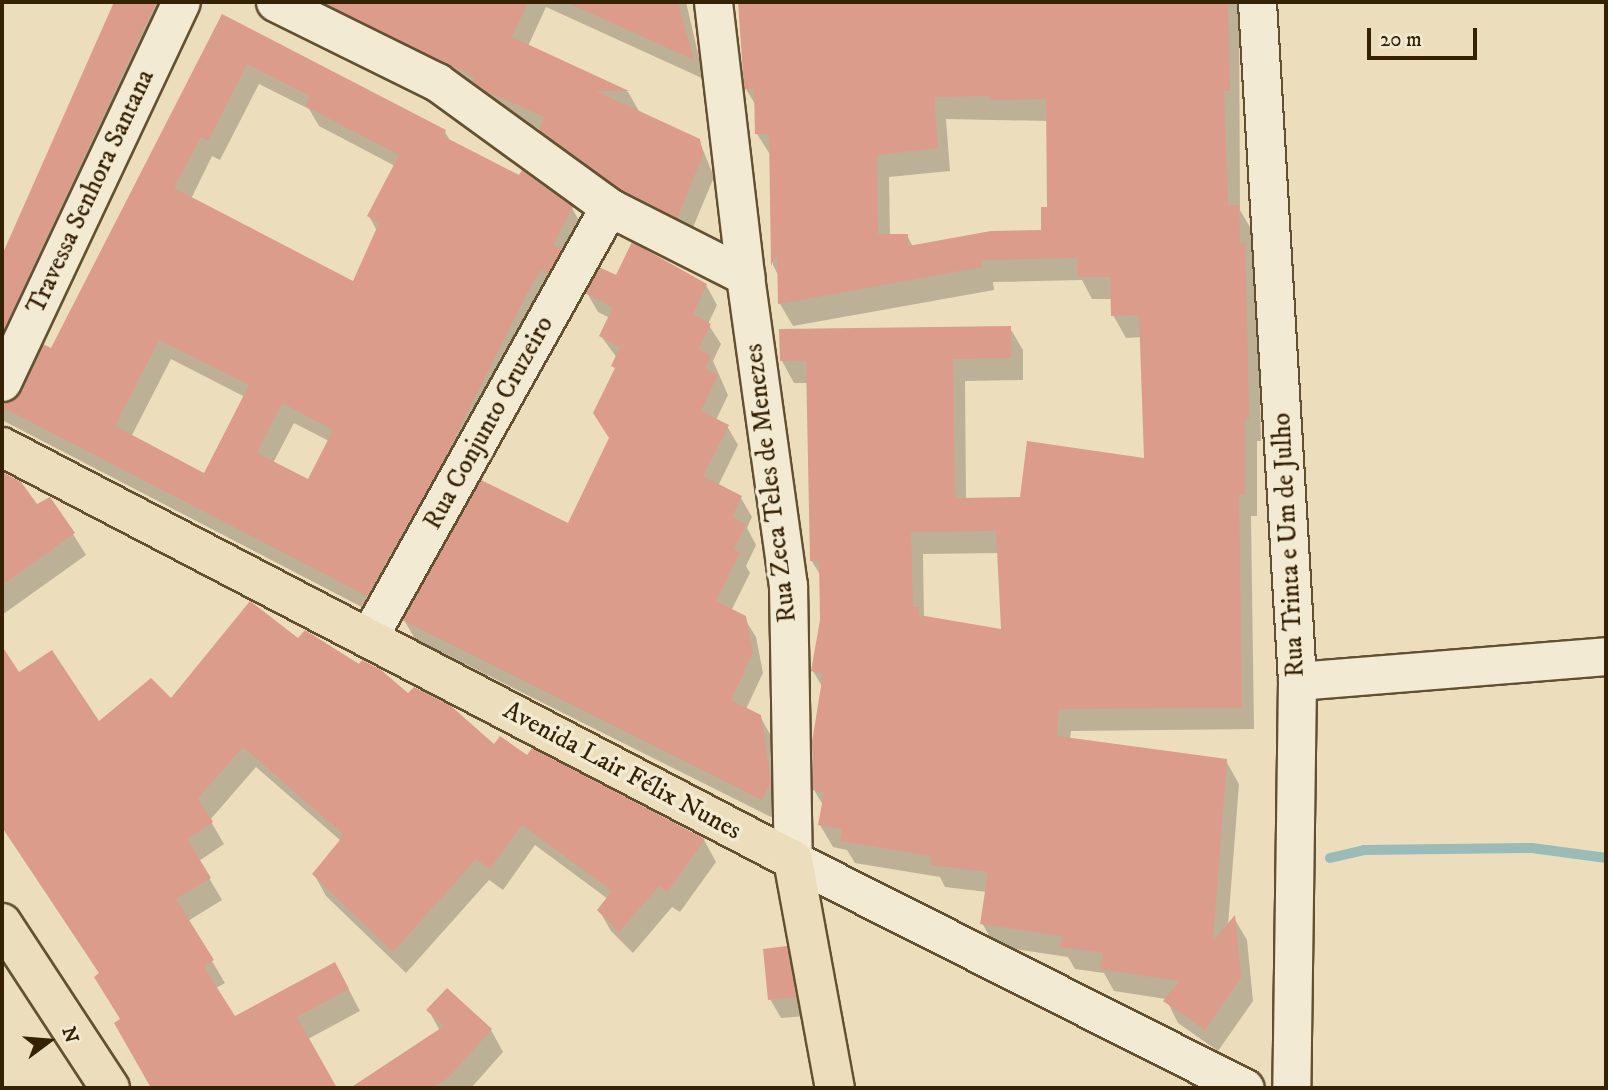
<!DOCTYPE html>
<html>
<head>
<meta charset="utf-8">
<style>
  body { margin:0 }
  #map { position:relative; width:1608px; height:1090px; overflow:hidden; background:#ecdebc; font-family:"IM FELL DW Pica",serif }
  div>[style] { position:absolute }
  [style*='--x'] { left:calc(var(--x)*1px); top:calc(var(--y)*1px); width:calc(var(--w)*1px); rotate:calc(var(--a)*1deg) }
  .shadow>* { inset:0; background:#0003 }
  .stream>* { height:10px; margin:-5px; padding:0 5px; transform-origin:5px; border-radius:5px; background:#9abbb7 }
  .building>* { inset:0; background:#dc9c8b }
  .roads { filter:drop-shadow(2px 0 #635031) drop-shadow(-2px 0 #635031) drop-shadow(0 2px #635031) drop-shadow(0 -2px #635031) }
  .minor>* { height:37px; margin:-18.5px; padding:0 18.5px; transform-origin:18.5px; border-radius:18.5px; background:#f3ead3 }
  .major>* { height:38px; margin:-19px; padding:0 19px; transform-origin:19px; border-radius:19px; background:#ecdebc }
  span { translate:-50% -50%; white-space:nowrap; text-align:center; line-height:1.15; -webkit-text-stroke:7px #f3ead3; paint-order:stroke }
  .street-label { font-size:26px; color:#352103 }
  .frame { position:absolute; inset:0; border:4px solid #352103; pointer-events:none }
  .north { position:absolute; left:14px; top:1006px; width:70px; height:70px; -webkit-text-stroke:5px #f3ead3; paint-order:stroke; rotate:74deg; font-size:19px; font-weight:700; line-height:28px; text-align:center; color:#352103 }
  .north::after { content:''; display:block; margin:auto; width:24px; height:32px; background:#352103; clip-path:polygon(50% 0,100% 100%,50% 72%,0 100%) }
  .scale { position:absolute; left:1367px; top:28px; width:110px; height:32px; box-sizing:border-box; border:4px solid #352103; border-top:0; padding-left:9px; font-size:21px; line-height:24px; white-space:nowrap; color:#352103; -webkit-text-stroke:5px #f3ead3; paint-order:stroke }
</style>
</head>
<body>
<div id="map">
  <div class="shadow">
    <div style="clip-path:polygon(112px 2px,179px 2px,2px 377px,2px 259px,115px 6px)"></div>
    <div style="clip-path:polygon(275px 2px,686px 2px,704px 79px,546px 7px,528px 46px,628px 92px,640px 113px,699px 140px,714px 177px,689px 237px,553px 151px,541px 130px)"></div>
    <div style="clip-path:polygon(evenodd,1239px 2px,1240px 210px,1251px 229px,1252px 257px,1257px 267px,1261px 441px,1257px 441px,1257px 516px,1251px 516px,1254px 729px,1071px 731px,1070px 740px,1226px 761px,1239px 784px,1228px 926px,1234px 918px,1247px 940px,1253px 1001px,1218px 1051px,1178px 1023px,1166px 999px,1114px 991px,1104px 973px,1075px 969px,1068px 957px,995px 946px,982px 923px,987px 892px,945px 887px,940px 877px,855px 863px,847px 850px,833px 847px,820px 825px,823px 805px,814px 790px,823px 688px,813px 671px,822px 620px,821px 576px,811px 560px,808px 383px,794px 383px,782px 361px,1010px 328px,1023px 350px,1023px 380px,965px 381px,966px 499px,1022px 498px,1145px 460px,1142px 337px,1126px 338px,1113px 315px,1113px 299px,1092px 299px,1082px 280px,993px 282px,994px 290px,793px 326px,780px 304px,779px 277px,773px 265px,771px 156px,757px 134px,756px 106px,746px 89px,740px 3px,1239px 2px,946px 119px,1048px 121px,1049px 208px,1043px 232px,913px 247px,907px 235px,890px 236px,889px 177px,950px 171px,946px 119px,1239px 2px,999px 553px,1003px 631px,924px 617px,923px 554px,999px 553px)"></div>
    <div style="clip-path:polygon(evenodd,223px 16px,445px 132px,451px 142px,572px 208px,583px 228px,379px 616px,2px 420px,2px 402px,16px 400px,44px 347px,51px 350px,223px 16px,259px 84px,309px 109px,319px 126px,395px 166px,369px 216px,377px 231px,354px 283px,191px 199px,212px 156px,220px 160px,259px 84px,223px 16px,171px 359px,245px 397px,204px 475px,131px 437px,171px 359px,223px 16px,294px 423px,329px 441px,309px 482px,273px 463px,294px 423px)"></div>
    <div style="clip-path:polygon(617px 278px,706px 285px,717px 305px,708px 324px,721px 344px,713px 361px,728px 395px,716px 420px,727px 426px,738px 445px,718px 486px,741px 498px,752px 517px,747px 528px,756px 545px,746px 566px,750px 573px,731px 611px,744px 618px,756px 637px,763px 673px,746px 709px,760px 716px,771px 736px,781px 802px,773px 818px,415px 639px,404px 620px,568px 525px,611px 439px,617px 358px,601px 336px,610px 318px,598px 312px,587px 293px)"></div>
    <div style="clip-path:polygon(2px 481px,73px 534px,86px 555px,2px 615px)"></div>
    <div style="clip-path:polygon(298px 640px,408px 695px,494px 746px,528px 757px,704px 840px,716px 862px,680px 912px,672px 907px,633px 953px,611px 931px,599px 910px,608px 899px,535px 845px,503px 890px,489px 880px,406px 973px,326px 896px,314px 874px,341px 841px,256px 767px,210px 820px,224px 844px,199px 861px,222px 900px,188px 921px,225px 983px,216px 988px,234px 1018px,347px 986px,360px 1011px,308px 1039px,336px 1088px,152px 1088px,116px 1023px,122px 1020px,100px 974px,2px 827px,2px 649px,19px 674px,99px 724px,171px 701px)"></div>
    <div style="clip-path:polygon(786px 948px,797px 967px,806px 1016px,781px 1018px,770px 999px)"></div>
    <div style="clip-path:polygon(429px 1011px,491px 1030px,503px 1052px,471px 1088px,353px 1088px,440px 1031px)"></div>
  </div>
  <div class="stream">
    <div style="--x:1330;--y:858;--w:35;--a:-13"></div>
    <div style="--x:1364;--y:850;--w:168;--a:-0.7"></div>
    <div style="--x:1532;--y:848;--w:75;--a:7.7"></div>
  </div>
  <div class="building">
    <div style="clip-path:polygon(114px 2px,156px 2px,2px 333px,2px 255px)"></div>
    <div style="clip-path:polygon(322px 2px,528px 2px,512px 37px,629px 91px,596px 91px,700px 139px,703px 155px,677px 218px,620px 189px,539px 130px,544px 117px,485px 91px,472px 81px,474px 77px)"></div>
    <div style="clip-path:polygon(566px 2px,678px 2px,694px 60px)"></div>
    <div style="clip-path:polygon(evenodd,738px 2px,1228px 2px,1230px 91px,1224px 91px,1228px 205px,1239px 205px,1240px 243px,1245px 243px,1247px 314px,1249px 419px,1245px 419px,1245px 495px,1239px 494px,1242px 708px,1059px 709px,1057px 736px,1227px 759px,1213px 941px,1235px 915px,1241px 978px,1205px 1030px,1163px 1001px,1179px 981px,1100px 969px,1103px 953px,1060px 947px,1062px 936px,980px 924px,988px 872px,931px 865px,931px 856px,840px 841px,842px 829px,818px 825px,824px 793px,813px 790px,812px 742px,823px 674px,811px 671px,820px 620px,819px 561px,810px 561px,806px 361px,780px 361px,779px 329px,1011px 326px,1011px 358px,953px 359px,955px 498px,1020px 497px,1027px 441px,1144px 458px,1139px 315px,1111px 316px,1110px 277px,1078px 277px,1077px 258px,981px 260px,982px 267px,778px 304px,777px 253px,771px 266px,769px 134px,755px 134px,754px 89px,744px 89px,738px 2px,991px 96px,991px 100px,1046px 99px,1047px 207px,1041px 207px,1041px 230px,991px 231px,908px 246px,908px 234px,878px 234px,877px 155px,938px 148px,934px 97px,991px 96px,738px 2px,996px 531px,1001px 629px,919px 615px,919px 607px,913px 607px,911px 532px,996px 531px)"></div>
    <div style="clip-path:polygon(evenodd,222px 14px,446px 130px,443px 136px,519px 175px,522px 170px,573px 207px,553px 245px,562px 249px,548px 274px,541px 270px,531px 286px,443px 461px,367px 596px,2px 407px,21px 392px,43px 344px,51px 348px,222px 14px,247px 64px,310px 96px,305px 106px,399px 155px,367px 216px,379px 223px,353px 281px,174px 188px,201px 137px,208px 141px,247px 64px,222px 14px,159px 340px,249px 385px,204px 473px,115px 426px,159px 340px,222px 14px,282px 403px,333px 430px,308px 479px,257px 453px,282px 403px)"></div>
    <div style="clip-path:polygon(632px 242px,707px 284px,693px 314px,711px 324px,699px 349px,711px 356px,705px 368px,718px 375px,701px 411px,729px 425px,703px 476px,742px 496px,732px 517px,746px 524px,734px 549px,740px 553px,716px 601px,746px 616px,753px 653px,731px 700px,761px 715px,771px 782px,762px 800px,402px 620px,481px 480px,568px 523px,609px 438px,593px 413px,615px 368px,611px 366px,620px 347px,599px 336px,613px 307px,585px 293px,599px 267px,616px 275px)"></div>
    <div style="clip-path:polygon(2px 472px,21px 482px,37px 504px,50px 497px,75px 533px,2px 585px)"></div>
    <div style="clip-path:polygon(250px 601px,298px 638px,305px 630px,359px 664px,362px 660px,381px 670px,408px 693px,414px 687px,451px 706px,494px 744px,500px 736px,527px 755px,532px 748px,705px 839px,667px 892px,659px 886px,619px 932px,597px 910px,612px 891px,522px 825px,490px 869px,476px 859px,393px 952px,312px 874px,344px 835px,243px 747px,198px 798px,213px 822px,187px 839px,211px 878px,176px 899px,214px 960px,204px 967px,235px 1016px,335px 962px,349px 989px,297px 1017px,337px 1088px,151px 1088px,114px 1023px,120px 1019px,94px 977px,99px 973px,2px 827px,2px 646px,19px 672px,52px 650px,99px 721px,151px 678px,171px 698px)"></div>
    <div style="clip-path:polygon(787px 946px,796px 997px,768px 1000px,763px 949px)"></div>
    <div style="clip-path:polygon(447px 988px,492px 1029px,449px 1077px,433px 1088px,350px 1088px,444px 1026px,426px 1010px)"></div>
  </div>
  <div class="roads">
    <div class="minor">
      <div style="--x:275;--y:2;--w:181;--a:26.3"></div>
      <div style="--x:437;--y:82;--w:213;--a:36"></div>
      <div style="--x:609;--y:207;--w:153;--a:26.9"></div>
      <div style="--x:713;--y:2;--w:276;--a:83.3"></div>
      <div style="--x:745;--y:276;--w:312;--a:82.1"></div>
      <div style="--x:788;--y:585;--w:275;--a:89"></div>
      <div style="--x:793;--y:860;--w:506;--a:26.77"></div>
      <div style="--x:1257;--y:2;--w:680;--a:86.63"></div>
      <div style="--x:1297;--y:681;--w:407;--a:90.8"></div>
      <div style="--x:2;--y:382;--w:420;--a:-64.8"></div>
      <div style="--x:368;--y:638;--w:494;--a:-60.8"></div>
      <div style="--x:1297;--y:681;--w:310;--a:-4.6"></div>
    </div>
    <div class="major">
      <div style="--x:2;--y:447;--w:892;--a:27.57"></div>
      <div style="--x:793;--y:860;--w:232;--a:79.6"></div>
      <div style="--x:2;--y:923;--w:197;--a:56.8"></div>
    </div>
  </div>
  <div class="street-label">
    <span style="left:91px;top:192px;rotate:-65deg">Travessa Senhora Santana</span>
    <span style="left:489px;top:423px;rotate:-61deg">Rua Conjunto Cruzeiro</span>
    <span style="left:771px;top:483px;rotate:-97deg">Rua Zeca Teles de Menezes</span>
    <span style="left:1289px;top:545px;rotate:-93deg">Rua Trinta e Um de Julho</span>
    <span style="left:622px;top:771px;rotate:28deg">Avenida Lair Félix Nunes</span>
  </div>
  <div class="frame"></div>
  <div class="north">N</div>
  <div class="scale">20 m</div>
</div>
</body>
</html>
